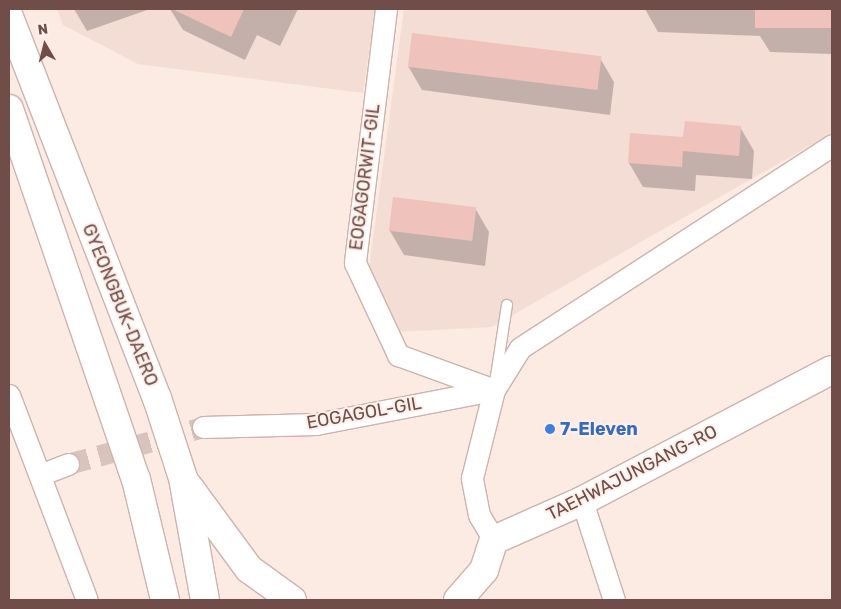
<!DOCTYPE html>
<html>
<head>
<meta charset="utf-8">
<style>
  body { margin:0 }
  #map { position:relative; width:841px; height:609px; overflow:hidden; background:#fbebe3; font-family:Rubik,sans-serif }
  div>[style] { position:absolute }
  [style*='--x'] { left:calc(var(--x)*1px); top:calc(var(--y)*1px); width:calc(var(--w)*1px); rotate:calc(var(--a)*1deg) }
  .residential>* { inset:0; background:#f4ddd5 }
  .shadow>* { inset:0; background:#0003 }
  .building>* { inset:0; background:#efc2bc; transform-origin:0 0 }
  .street-tunnel>* { height:21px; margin-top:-10.5px; transform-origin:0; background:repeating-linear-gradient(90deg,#d8c4bd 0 21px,transparent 0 32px) }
  .roads { filter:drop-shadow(1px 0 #ceb2ad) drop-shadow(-1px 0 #ceb2ad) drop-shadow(0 1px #ceb2ad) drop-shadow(0 -1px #ceb2ad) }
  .lane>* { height:10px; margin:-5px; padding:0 5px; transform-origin:5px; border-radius:5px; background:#fff }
  .street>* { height:21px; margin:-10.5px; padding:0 10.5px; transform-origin:10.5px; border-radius:10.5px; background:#fff }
  .secondary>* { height:28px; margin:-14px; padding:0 14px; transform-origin:14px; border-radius:14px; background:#fff }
  .dots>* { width:14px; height:14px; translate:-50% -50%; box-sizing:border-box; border:2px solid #fef0e9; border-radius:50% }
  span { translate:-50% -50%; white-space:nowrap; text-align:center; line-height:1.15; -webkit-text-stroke:4px #fef0e9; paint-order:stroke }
  .street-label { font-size:18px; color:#714d4a }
  .shop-label { font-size:18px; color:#366cbe; font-weight:700 }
  .left { translate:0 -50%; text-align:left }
  .frame { position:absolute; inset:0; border:10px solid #714d4a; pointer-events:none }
  .north { position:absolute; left:20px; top:20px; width:50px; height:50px; -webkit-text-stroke:4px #fef0e9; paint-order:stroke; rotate:352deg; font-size:14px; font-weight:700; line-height:20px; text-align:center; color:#714d4a }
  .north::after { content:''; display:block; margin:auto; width:18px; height:22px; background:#714d4a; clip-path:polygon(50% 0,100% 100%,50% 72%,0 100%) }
</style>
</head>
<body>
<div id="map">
  <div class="residential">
    <div style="clip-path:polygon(57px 9px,375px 9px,363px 93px,138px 64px,63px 25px)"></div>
    <div style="clip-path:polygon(404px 9px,832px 9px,832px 133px,492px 327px,394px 332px,369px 268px)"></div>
  </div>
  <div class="shadow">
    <div style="clip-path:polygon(74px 9px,150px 9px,87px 31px)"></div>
    <div style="clip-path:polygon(170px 9px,298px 9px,280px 46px,257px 35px,245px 60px,183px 30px)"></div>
    <div style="clip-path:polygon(645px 9px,832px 9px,832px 54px,770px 52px,760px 36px,658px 32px)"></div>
    <div style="clip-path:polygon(600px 58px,614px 82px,610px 115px,422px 90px,408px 66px)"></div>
    <div style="clip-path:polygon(740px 127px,754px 151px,752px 179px,696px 175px,695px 191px,643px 187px,629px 163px,684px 138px)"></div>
    <div style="clip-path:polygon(475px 208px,489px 232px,485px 266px,404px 255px,390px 231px)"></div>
  </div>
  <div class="building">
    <div style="clip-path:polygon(172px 9px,244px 9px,231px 37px)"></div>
    <div style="left:755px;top:9px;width:77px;height:19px"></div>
    <div style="left:412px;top:33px;width:191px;height:34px;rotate:7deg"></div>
    <div style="clip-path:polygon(685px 121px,741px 126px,739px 156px,683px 151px,682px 167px,628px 163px,630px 133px,683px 137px)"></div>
    <div style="left:393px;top:197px;width:84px;height:34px;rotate:7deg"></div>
  </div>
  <div class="street-tunnel">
    <div style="--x:68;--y:464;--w:140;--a:-15.3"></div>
  </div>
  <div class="roads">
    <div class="lane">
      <div style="--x:496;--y:376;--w:72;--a:-81.2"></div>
    </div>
    <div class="street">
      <div style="--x:386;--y:9;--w:256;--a:97"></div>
      <div style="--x:355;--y:263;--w:102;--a:64.9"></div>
      <div style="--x:398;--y:355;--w:102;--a:20"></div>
      <div style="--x:9;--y:395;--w:219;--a:69.2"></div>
      <div style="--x:203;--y:427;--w:113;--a:-1.5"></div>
      <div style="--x:316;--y:424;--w:179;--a:-10.9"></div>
      <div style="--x:42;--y:474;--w:28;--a:-21"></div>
      <div style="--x:582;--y:501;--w:104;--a:72.1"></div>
      <div style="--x:494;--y:540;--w:29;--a:-121"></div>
      <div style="--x:479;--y:515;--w:38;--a:-101"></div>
      <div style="--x:472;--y:478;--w:91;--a:-76"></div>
      <div style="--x:494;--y:390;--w:49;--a:-58.2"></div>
      <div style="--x:520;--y:348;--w:372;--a:-33"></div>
    </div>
    <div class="secondary">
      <div style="--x:9;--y:17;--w:409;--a:68.8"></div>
      <div style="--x:157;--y:398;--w:84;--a:72"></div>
      <div style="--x:183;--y:478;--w:124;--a:79.8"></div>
      <div style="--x:9;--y:109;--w:391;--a:71.1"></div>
      <div style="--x:136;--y:479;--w:124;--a:76.5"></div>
      <div style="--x:188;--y:486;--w:103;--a:53.7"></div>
      <div style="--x:249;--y:569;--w:53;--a:35.8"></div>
      <div style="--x:458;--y:600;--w:40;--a:-49"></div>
      <div style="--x:484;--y:570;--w:32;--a:-72"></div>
      <div style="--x:494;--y:540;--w:96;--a:-23.9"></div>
      <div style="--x:582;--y:501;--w:282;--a:-27.7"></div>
    </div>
  </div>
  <div class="dots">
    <div style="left:550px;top:429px;background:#3f7fe0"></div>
  </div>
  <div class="street-label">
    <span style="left:365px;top:177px;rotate:-83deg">EOGAGORWIT-GIL</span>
    <span style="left:120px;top:305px;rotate:68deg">GYEONGBUK-DAERO</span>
    <span style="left:364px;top:413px;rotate:-10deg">EOGAGOL-GIL</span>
    <span style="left:632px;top:473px;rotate:-27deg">TAEHWAJUNGANG-RO</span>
  </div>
  <div class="shop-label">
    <span class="left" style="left:560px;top:429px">7-Eleven</span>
  </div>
  <div class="frame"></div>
  <div class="north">N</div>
</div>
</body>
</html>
